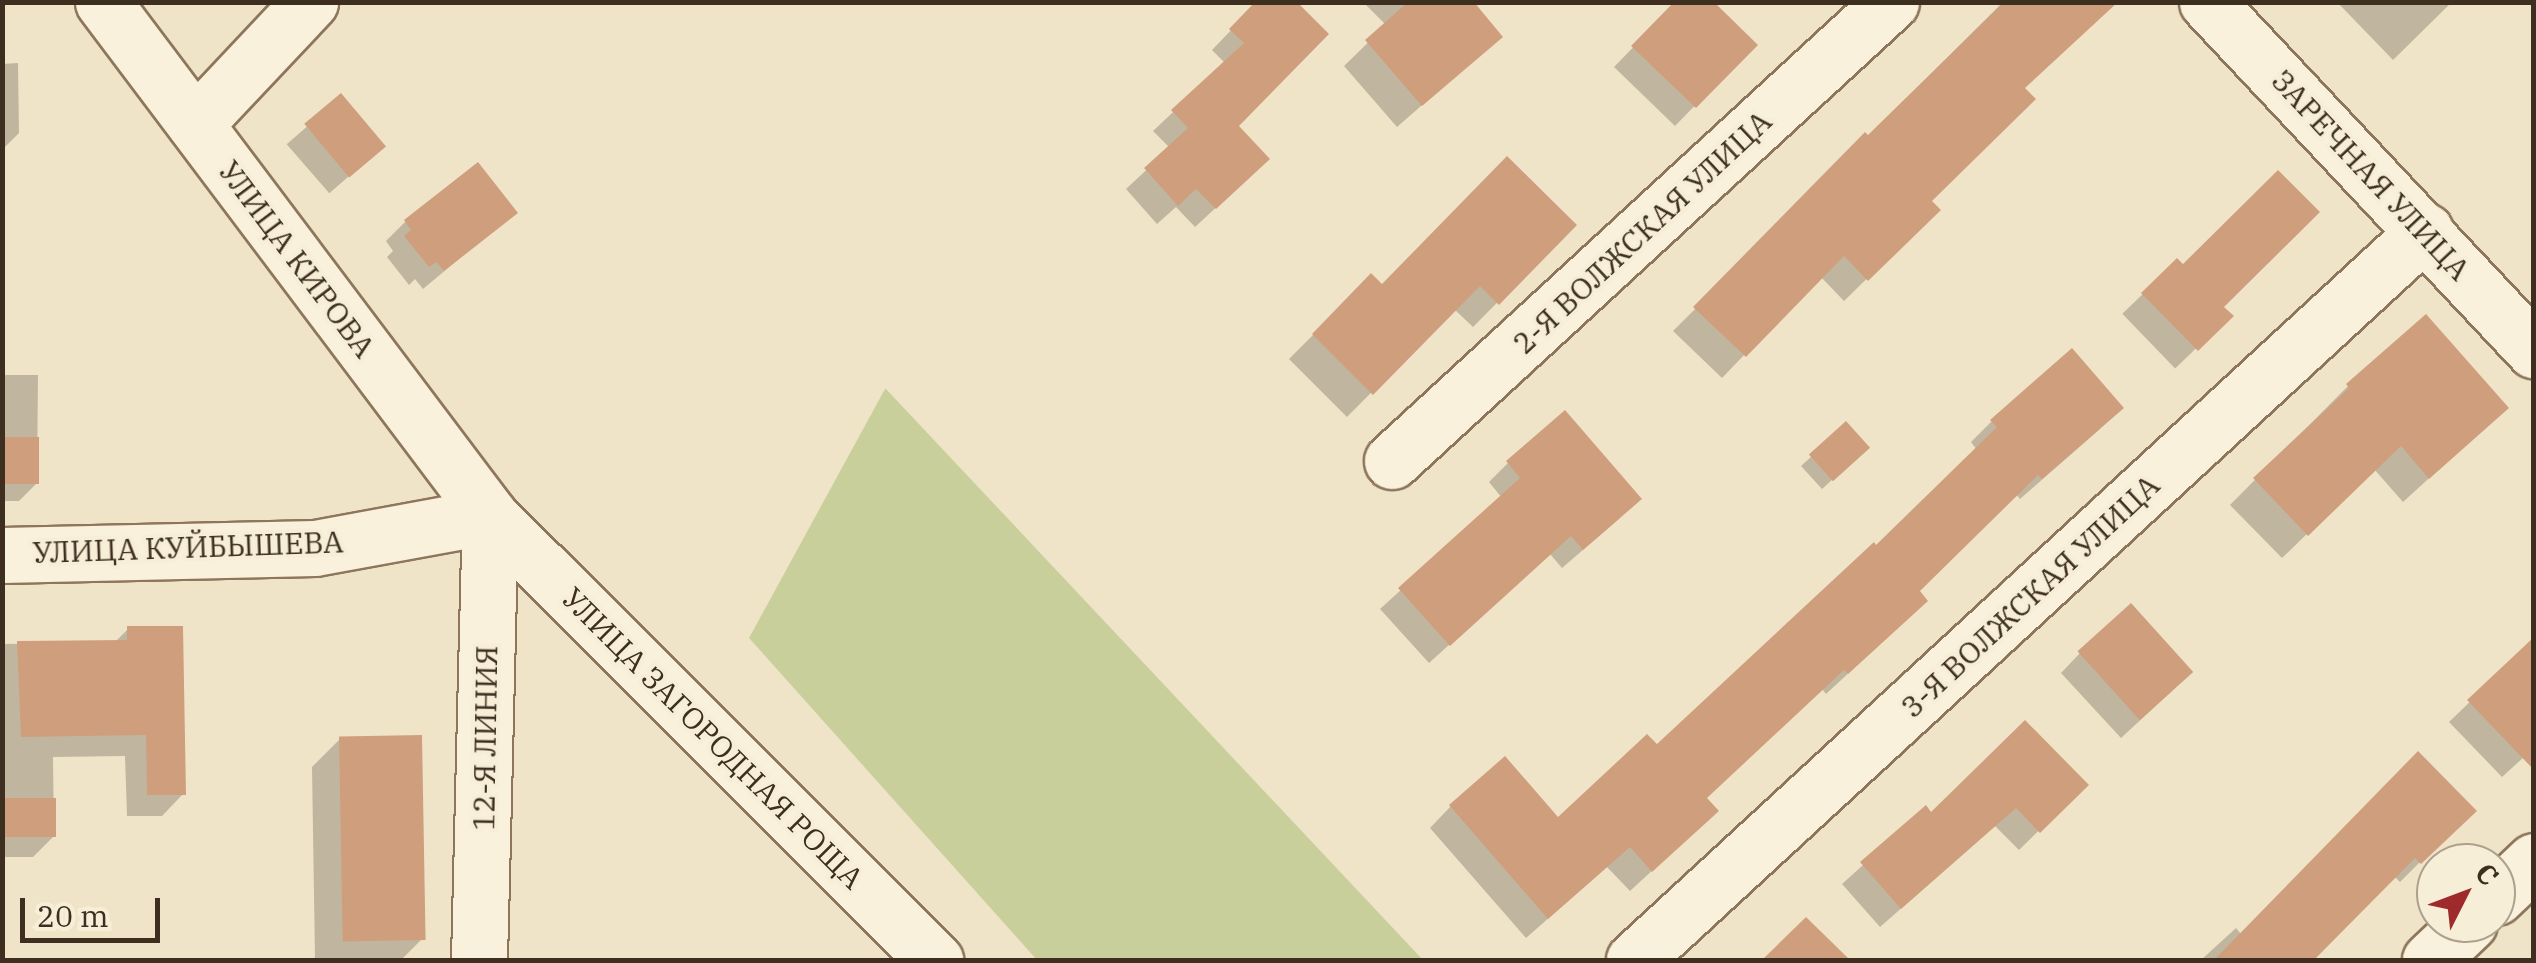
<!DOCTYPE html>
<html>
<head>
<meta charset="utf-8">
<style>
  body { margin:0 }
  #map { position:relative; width:2536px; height:963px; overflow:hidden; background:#f0e4c8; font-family:"IBM Plex Serif",serif }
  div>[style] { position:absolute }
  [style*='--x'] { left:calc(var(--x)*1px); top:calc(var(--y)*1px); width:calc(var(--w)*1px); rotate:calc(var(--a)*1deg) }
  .green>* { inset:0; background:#c9cf9b }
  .shadow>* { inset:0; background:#0003; transform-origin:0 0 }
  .building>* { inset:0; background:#cf9f7d; transform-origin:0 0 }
  .roads { filter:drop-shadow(2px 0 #8d765c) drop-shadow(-2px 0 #8d765c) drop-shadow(0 2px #8d765c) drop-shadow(0 -2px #8d765c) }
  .minor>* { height:55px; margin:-27.5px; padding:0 27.5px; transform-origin:27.5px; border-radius:27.5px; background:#faf1dc }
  span { translate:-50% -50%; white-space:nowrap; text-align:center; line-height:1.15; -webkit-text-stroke:8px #f7eed8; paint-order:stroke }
  .street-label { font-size:30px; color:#3d2e20 }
  .frame { position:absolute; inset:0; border:5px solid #3d2e20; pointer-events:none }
  .north { position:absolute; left:2416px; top:843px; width:100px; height:100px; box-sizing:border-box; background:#f7eed8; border:2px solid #ada18e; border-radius:50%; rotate:48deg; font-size:28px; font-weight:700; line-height:40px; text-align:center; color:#3d2e20 }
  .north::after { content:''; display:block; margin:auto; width:35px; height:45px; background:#9e2a2b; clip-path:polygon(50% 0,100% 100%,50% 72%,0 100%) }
  .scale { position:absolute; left:20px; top:898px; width:140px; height:45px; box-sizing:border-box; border:5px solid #3d2e20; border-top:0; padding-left:12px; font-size:30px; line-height:35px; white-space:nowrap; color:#3d2e20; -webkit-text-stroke:8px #f7eed8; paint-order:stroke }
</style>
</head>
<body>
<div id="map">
  <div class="green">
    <div style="clip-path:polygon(885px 389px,886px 389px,1423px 960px,1037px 960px,749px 638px)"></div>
  </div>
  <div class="shadow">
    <div style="clip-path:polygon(1258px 2px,1236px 125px,1248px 178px,1195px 227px,1176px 207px,1157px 224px,1126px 189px,1170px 148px,1153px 131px,1225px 63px,1212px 50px)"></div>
    <div style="clip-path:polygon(1363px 2px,1471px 2px,1500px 37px,1397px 127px,1344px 66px,1386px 25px)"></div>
    <div style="clip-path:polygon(1677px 2px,1754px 45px,1675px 126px,1614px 67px)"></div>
    <div style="clip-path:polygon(2003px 2px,2104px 2px,2023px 89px,1929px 201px,1937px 210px,1844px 301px,1820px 276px,1722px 378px,1673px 331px)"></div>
    <div style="clip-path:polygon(2337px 2px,2452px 2px,2393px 60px)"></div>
    <div style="clip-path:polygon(18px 63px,19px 133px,2px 150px,2px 64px)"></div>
    <div style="left:341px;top:97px;width:65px;height:72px;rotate:49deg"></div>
    <div style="clip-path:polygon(515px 212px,423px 289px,415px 279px,409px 285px,387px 257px,393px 251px,386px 241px,405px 222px)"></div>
    <div style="clip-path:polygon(1574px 225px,1473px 327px,1454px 309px,1347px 417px,1289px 359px,1371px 277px,1382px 287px)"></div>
    <div style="left:2177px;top:261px;width:76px;height:76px;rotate:46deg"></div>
    <div style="clip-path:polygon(2px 375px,38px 375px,37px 483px,19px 501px,2px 501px)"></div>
    <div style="clip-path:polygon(2348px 386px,2506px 408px,2403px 502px,2374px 469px,2282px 558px,2230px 505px)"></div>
    <div style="clip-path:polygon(1992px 421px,2100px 429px,2020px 499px,2016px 494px,1916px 592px,1904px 622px,1826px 694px,1822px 689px,1704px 799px,1694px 832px,1630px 891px,1607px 867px,1526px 938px,1430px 828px,1451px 806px,1557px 821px,1657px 748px,1876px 549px,1977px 450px,1971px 442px)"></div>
    <div style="clip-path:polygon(1846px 425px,1857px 457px,1822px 489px,1801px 466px)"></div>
    <div style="clip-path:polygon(1508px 463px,1620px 518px,1562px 568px,1550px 554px,1429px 663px,1380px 609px,1502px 498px,1489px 482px)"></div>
    <div style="clip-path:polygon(128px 629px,183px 794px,162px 816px,127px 816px,125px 756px,53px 757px,54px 836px,33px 857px,2px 857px,2px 644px,114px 643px)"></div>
    <div style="clip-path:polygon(2534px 640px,2534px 748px,2502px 777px,2449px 722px)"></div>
    <div style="clip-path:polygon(2080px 653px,2172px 691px,2121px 738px,2061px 673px)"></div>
    <div style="clip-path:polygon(340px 739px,422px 939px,401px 960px,315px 960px,312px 767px)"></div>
    <div style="clip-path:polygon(2085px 785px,2019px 850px,1995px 826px,1880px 927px,1842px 884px,1925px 809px,1931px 816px)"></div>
    <div style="clip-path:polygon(2472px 810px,2400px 882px,2394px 876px,2309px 960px,2201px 960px,2236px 928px,2242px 935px)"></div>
  </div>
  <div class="building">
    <div style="clip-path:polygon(1255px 2px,1297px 2px,1329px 34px,1239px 126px,1270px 159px,1216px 209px,1196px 189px,1178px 206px,1144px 168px,1188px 128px,1171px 110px,1244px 43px,1229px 29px)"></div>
    <div style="clip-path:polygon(1408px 2px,1474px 2px,1503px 37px,1422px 106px,1365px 40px)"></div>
    <div style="clip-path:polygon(1674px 2px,1714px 2px,1758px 45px,1696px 108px,1631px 46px)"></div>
    <div style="clip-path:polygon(2004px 2px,2118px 2px,2025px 88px,2036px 99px,1932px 201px,1941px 210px,1868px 281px,1844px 256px,1746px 357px,1693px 307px,1865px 132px,1868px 135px)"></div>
    <div style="left:341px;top:93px;width:70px;height:48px;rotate:50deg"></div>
    <div style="clip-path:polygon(1507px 156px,1577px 225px,1499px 305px,1480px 286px,1373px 395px,1312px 334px,1371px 273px,1382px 284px)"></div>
    <div style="clip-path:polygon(478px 162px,518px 213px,444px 271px,436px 262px,429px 267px,404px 236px,411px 230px,404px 220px)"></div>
    <div style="clip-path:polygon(2278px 170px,2320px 212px,2224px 307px,2234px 316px,2198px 351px,2141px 293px,2177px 258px,2183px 264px)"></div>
    <div style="clip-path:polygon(2426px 314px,2509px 408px,2429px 479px,2401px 446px,2308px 536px,2253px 478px,2349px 388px,2346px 384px)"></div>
    <div style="clip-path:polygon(2072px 348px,2124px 408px,2042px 479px,2038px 475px,1920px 591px,1928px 601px,1848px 674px,1844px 670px,1707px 798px,1719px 811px,1652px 872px,1630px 847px,1548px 919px,1449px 805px,1505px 756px,1558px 817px,1647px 734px,1657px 744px,1874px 542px,1876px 545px,1997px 427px,1990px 420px)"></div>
    <div style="clip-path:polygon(1565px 410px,1642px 499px,1583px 550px,1571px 536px,1450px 646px,1398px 588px,1520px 478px,1506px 461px)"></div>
    <div style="left:1846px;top:421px;width:36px;height:50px;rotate:48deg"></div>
    <div style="left:39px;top:437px;width:47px;height:37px;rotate:90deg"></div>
    <div style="left:2131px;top:603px;width:93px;height:72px;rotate:48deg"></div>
    <div style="clip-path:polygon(127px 626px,183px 626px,186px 795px,147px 795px,146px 735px,21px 737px,17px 641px,127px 640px)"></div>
    <div style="clip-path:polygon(2534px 637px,2534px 770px,2467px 700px)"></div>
    <div style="clip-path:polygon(2025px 720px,2089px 785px,2040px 833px,2016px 808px,1901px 909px,1860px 862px,1926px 805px,1931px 812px)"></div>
    <div style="left:422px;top:735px;width:205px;height:83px;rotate:89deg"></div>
    <div style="clip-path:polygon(2418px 751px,2477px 811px,2421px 864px,2415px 858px,2314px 960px,2214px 960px)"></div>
    <div style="left:3px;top:798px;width:53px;height:39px"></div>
    <div style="clip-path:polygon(1806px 917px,1850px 960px,1762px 960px)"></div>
  </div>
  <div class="roads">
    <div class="minor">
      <div style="--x:103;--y:2;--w:643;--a:53.02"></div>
      <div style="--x:490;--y:516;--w:629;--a:44.94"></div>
      <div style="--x:2207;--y:2;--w:478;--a:46.8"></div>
      <div style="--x:195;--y:124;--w:168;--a:-46.7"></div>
      <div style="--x:1392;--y:461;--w:678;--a:-42.61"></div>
      <div style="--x:2;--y:555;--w:313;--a:-1.3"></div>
      <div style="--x:315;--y:548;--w:178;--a:-10.4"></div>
      <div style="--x:2496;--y:897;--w:52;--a:-43.5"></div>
      <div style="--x:479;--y:960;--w:444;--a:-88.6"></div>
      <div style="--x:1634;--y:960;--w:1076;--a:-42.66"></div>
      <div style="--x:2430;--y:960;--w:54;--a:-43.5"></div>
    </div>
  </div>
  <div class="street-label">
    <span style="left:2371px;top:175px;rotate:47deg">ЗАРЕЧНАЯ УЛИЦА</span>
    <span style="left:1642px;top:232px;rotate:-43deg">2-Я ВОЛЖСКАЯ УЛИЦА</span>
    <span style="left:297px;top:259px;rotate:53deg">УЛИЦА КИРОВА</span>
    <span style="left:188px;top:547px;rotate:-2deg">УЛИЦА КУЙБЫШЕВА</span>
    <span style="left:2030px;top:596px;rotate:-43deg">3-Я ВОЛЖСКАЯ УЛИЦА</span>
    <span style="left:485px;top:738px;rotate:-89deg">12-Я ЛИНИЯ</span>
    <span style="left:713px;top:738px;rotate:45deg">УЛИЦА ЗАГОРОДНАЯ РОЩА</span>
  </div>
  <div class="frame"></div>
  <div class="north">С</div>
  <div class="scale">20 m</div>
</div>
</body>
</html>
